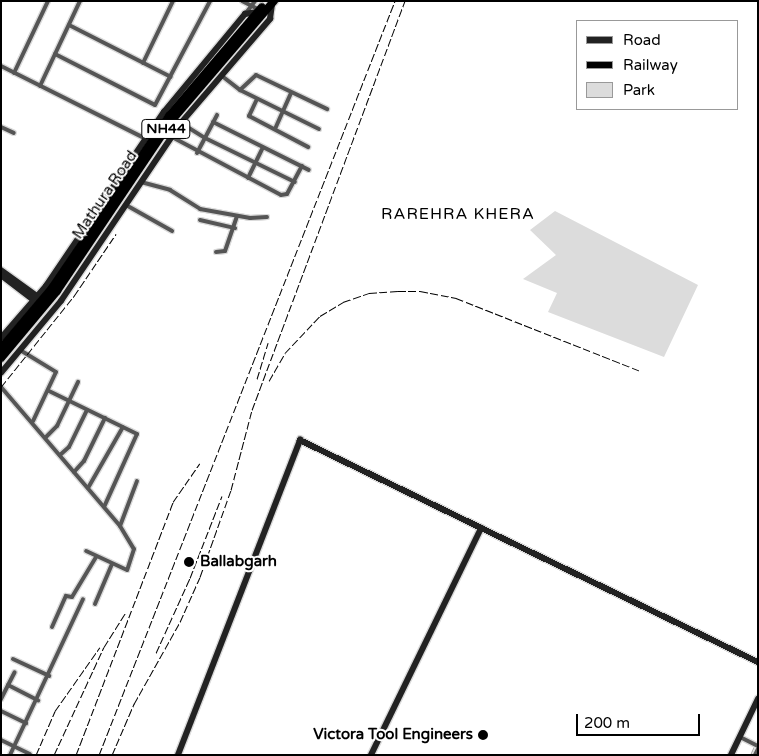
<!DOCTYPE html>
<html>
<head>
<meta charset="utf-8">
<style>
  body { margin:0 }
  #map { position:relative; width:759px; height:756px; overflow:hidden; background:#fff; font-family:"Varela Round",sans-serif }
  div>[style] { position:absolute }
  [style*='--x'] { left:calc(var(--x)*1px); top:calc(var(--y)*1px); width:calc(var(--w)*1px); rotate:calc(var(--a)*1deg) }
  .green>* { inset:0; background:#dcdcdc }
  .stream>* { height:1px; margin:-0.5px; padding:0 0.5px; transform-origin:0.5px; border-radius:0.5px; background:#a3a3a3 }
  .roads { filter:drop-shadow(1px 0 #dbdbdb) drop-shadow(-1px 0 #dbdbdb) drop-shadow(0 1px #dbdbdb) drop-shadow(0 -1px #dbdbdb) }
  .street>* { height:4px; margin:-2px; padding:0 2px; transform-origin:2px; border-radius:2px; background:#555 }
  .secondary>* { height:5.5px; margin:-2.75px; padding:0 2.75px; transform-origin:2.75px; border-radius:2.75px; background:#222 }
  .highway>* { height:8px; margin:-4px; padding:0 4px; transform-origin:4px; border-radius:4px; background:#000 }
  .rail>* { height:1px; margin-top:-0.5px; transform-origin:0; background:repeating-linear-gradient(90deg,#000 0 8px,transparent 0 10.5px) }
  .dots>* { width:14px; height:14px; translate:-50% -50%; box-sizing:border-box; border:2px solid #fff; border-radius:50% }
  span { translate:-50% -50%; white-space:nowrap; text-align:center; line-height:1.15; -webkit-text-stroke:4px #fff; paint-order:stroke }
  .shield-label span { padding:1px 4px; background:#fff; border:1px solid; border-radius:4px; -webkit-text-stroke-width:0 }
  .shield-label { font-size:14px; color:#000; font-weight:700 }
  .street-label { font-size:15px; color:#000 }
  .poi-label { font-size:15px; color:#000; font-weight:700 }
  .left { translate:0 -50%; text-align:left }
  .right { translate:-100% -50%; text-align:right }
  .neighbourhood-label { font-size:16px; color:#000; letter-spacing:1px }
  .frame { position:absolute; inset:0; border:2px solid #000; pointer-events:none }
  .legend { position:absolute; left:576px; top:20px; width:162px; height:90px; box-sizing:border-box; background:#fff; border:1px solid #999; margin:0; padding:6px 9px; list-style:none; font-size:15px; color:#000 }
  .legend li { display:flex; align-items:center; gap:10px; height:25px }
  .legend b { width:25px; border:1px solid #999 }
  .scale { position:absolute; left:576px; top:714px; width:124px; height:22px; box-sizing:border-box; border:2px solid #000; border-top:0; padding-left:6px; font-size:15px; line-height:18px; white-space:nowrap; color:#000; -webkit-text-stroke:4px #fff; paint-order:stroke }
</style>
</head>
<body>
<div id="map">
  <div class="green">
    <div style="clip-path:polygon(555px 211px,698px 285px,664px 357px,548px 312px,557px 293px,523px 279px,556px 255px,530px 230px)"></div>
  </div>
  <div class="stream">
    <div style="--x:756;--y:743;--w:4;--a:-63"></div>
    <div style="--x:750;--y:755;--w:10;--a:-66"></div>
  </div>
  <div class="roads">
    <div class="street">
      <div style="--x:242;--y:1;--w:20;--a:27"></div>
      <div style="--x:246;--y:13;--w:15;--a:-53"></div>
      <div style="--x:69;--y:25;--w:114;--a:27"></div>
      <div style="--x:55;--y:54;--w:112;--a:27"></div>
      <div style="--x:155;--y:105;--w:118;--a:-62.1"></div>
      <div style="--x:143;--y:63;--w:69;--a:-64.2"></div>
      <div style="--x:1;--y:66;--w:160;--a:26.7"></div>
      <div style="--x:14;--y:73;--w:80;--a:-64.7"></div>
      <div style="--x:222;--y:76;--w:23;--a:38"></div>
      <div style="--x:240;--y:90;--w:22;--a:-43"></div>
      <div style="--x:256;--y:75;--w:79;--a:25.6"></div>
      <div style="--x:40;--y:86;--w:94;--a:-64.8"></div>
      <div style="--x:240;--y:90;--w:88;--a:26.3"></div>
      <div style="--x:257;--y:99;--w:19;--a:115"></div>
      <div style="--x:249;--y:116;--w:67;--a:27.7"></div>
      <div style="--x:213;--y:122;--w:107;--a:26.6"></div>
      <div style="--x:181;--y:123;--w:28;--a:32"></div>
      <div style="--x:205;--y:138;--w:100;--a:26.1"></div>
      <div style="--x:1;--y:127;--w:14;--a:25"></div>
      <div style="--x:275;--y:129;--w:39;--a:-66"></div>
      <div style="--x:172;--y:137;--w:123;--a:28"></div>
      <div style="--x:281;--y:195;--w:6;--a:-9"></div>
      <div style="--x:287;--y:194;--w:32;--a:-62"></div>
      <div style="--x:197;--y:153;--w:43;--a:-62.2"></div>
      <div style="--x:248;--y:178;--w:34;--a:-64"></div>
      <div style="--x:141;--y:182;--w:30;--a:15"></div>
      <div style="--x:170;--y:190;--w:36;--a:32"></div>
      <div style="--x:200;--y:209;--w:51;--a:10.2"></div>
      <div style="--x:250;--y:218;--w:17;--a:-3"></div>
      <div style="--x:126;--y:205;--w:53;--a:29.5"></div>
      <div style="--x:200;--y:220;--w:36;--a:13"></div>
      <div style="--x:216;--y:252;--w:9;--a:-6"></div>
      <div style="--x:225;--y:251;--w:37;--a:-71"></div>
      <div style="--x:20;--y:350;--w:42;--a:31.4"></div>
      <div style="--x:56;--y:372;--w:54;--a:115.1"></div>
      <div style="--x:1;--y:387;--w:183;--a:49.4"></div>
      <div style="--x:120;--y:526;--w:27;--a:59"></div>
      <div style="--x:134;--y:549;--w:22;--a:108"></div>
      <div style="--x:127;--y:570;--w:45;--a:-155.1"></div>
      <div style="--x:49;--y:391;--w:98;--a:26"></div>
      <div style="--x:137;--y:434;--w:80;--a:114.3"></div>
      <div style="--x:46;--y:437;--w:16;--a:-45"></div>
      <div style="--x:57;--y:426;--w:49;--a:-64.5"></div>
      <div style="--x:60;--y:455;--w:12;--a:-42"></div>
      <div style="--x:69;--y:447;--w:41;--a:-64.1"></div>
      <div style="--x:74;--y:472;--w:15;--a:-48"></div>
      <div style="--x:84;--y:461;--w:48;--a:-64"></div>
      <div style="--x:88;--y:488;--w:70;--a:-60.2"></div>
      <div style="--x:120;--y:526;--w:48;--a:-69.3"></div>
      <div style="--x:95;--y:604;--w:43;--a:-67"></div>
      <div style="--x:52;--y:627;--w:34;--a:-66"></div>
      <div style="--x:66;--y:596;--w:6;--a:9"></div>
      <div style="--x:72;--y:597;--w:47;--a:-59"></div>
      <div style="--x:13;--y:659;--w:40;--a:25"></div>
      <div style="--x:8;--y:685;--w:34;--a:27"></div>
      <div style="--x:1;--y:699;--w:30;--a:-63"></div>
      <div style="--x:1;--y:711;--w:28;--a:26"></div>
      <div style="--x:740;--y:737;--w:20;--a:27"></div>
      <div style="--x:1;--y:740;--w:32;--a:26"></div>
      <div style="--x:10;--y:755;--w:172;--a:-64.9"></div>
      <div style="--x:755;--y:755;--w:7;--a:-63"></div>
    </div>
    <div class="secondary">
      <div style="--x:1;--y:270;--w:44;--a:35.8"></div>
      <div style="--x:1;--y:275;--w:41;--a:37.1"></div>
      <div style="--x:1;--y:338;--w:69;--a:-49.1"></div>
      <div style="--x:46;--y:286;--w:210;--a:-55.9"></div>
      <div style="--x:164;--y:112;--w:127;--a:-50.4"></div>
      <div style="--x:245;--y:14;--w:12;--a:-9"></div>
      <div style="--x:1;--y:373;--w:94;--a:-50.2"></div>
      <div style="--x:61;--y:301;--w:215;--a:-56"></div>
      <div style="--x:181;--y:123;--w:137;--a:-49.4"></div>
      <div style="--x:270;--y:19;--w:14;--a:-82"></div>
      <div style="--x:178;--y:755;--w:338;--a:-68.8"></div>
      <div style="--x:300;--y:440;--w:509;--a:25.86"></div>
      <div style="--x:371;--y:755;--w:252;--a:-64.1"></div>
      <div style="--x:731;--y:755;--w:62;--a:-64.3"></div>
    </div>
    <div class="highway">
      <div style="--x:1;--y:348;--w:79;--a:-49.6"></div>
      <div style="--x:52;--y:288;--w:208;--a:-55.8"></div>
      <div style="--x:169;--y:116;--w:143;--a:-49.5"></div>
      <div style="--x:1;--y:358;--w:87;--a:-50.1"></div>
      <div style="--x:57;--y:291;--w:206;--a:-56.1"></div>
      <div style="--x:172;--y:120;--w:157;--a:-49.4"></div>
    </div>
  </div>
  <div class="rail">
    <div style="--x:257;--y:379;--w:38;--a:-73"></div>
    <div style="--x:269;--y:381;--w:32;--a:-60"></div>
    <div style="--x:285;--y:353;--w:51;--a:-46.6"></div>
    <div style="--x:320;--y:316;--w:27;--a:-31"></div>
    <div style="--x:343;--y:302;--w:28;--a:-19"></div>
    <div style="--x:369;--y:293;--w:29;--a:-4"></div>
    <div style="--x:398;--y:291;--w:22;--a:0"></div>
    <div style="--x:420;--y:291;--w:37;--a:11"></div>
    <div style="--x:456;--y:298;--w:198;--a:21.6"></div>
    <div style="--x:1;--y:387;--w:117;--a:-51.3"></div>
    <div style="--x:74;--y:296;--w:75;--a:-55.9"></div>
    <div style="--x:156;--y:653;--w:82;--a:-65.6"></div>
    <div style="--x:190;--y:578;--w:88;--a:-68.7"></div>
    <div style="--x:36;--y:755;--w:48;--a:-66.6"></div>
    <div style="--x:55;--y:711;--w:78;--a:-54.9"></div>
    <div style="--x:54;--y:755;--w:119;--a:-65.2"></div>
    <div style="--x:104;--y:647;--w:41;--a:-57.8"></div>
    <div style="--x:76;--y:755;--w:271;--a:-69"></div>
    <div style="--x:173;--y:502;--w:47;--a:-55.3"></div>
    <div style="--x:99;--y:755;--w:810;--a:-68.57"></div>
    <div style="--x:112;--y:755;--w:56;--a:-66.7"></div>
    <div style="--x:134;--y:704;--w:94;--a:-60.7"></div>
    <div style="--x:180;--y:622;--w:49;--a:-66"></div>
    <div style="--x:200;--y:577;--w:92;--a:-70.4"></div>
    <div style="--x:231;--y:490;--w:83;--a:-75.3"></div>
    <div style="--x:252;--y:410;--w:437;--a:-69.5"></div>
  </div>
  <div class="dots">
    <div style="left:189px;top:562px;background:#000"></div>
    <div style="left:483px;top:735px;background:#000"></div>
  </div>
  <div class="shield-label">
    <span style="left:166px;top:129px">NH44</span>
  </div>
  <div class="street-label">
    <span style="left:105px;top:195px;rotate:-56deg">Mathura Road</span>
  </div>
  <div class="poi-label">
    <span class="left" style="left:200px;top:562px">Ballabgarh</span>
    <span class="right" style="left:473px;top:735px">Victora Tool Engineers</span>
  </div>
  <div class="neighbourhood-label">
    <span style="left:458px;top:214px">RAREHRA KHERA</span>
  </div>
  <div class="frame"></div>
  <ul class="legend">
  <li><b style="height:6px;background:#222"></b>Road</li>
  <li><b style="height:6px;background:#000"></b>Railway</li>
  <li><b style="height:14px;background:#dcdcdc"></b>Park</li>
  </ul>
  <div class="scale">200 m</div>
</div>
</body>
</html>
